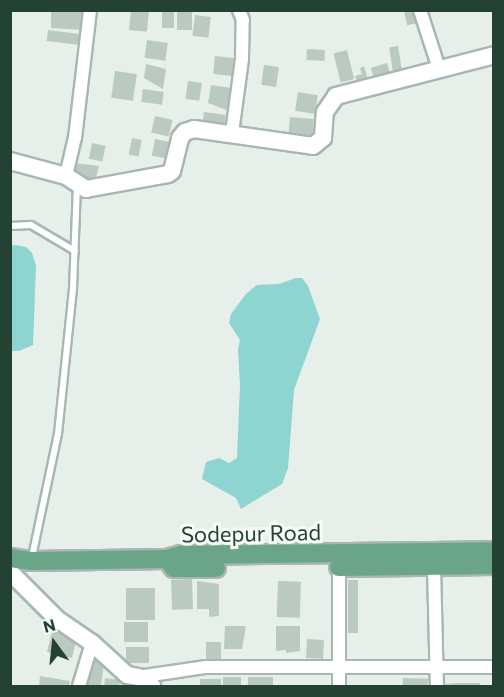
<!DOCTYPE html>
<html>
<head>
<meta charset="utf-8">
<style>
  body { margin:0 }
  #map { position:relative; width:504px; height:697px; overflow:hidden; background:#e6efe9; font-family:Commissioner,sans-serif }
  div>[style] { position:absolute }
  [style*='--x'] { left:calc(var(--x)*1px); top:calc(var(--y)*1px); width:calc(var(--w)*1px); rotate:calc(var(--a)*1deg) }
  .water>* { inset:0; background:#8ed4d0 }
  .building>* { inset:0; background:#bbcac1; transform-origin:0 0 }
  .roads { filter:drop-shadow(2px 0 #a8b8af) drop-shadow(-2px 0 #a8b8af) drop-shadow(0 2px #a8b8af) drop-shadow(0 -2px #a8b8af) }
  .service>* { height:6px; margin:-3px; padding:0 3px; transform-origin:3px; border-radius:3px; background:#fff }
  .minor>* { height:12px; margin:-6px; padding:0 6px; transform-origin:6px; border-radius:6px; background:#fff }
  .tertiary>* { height:16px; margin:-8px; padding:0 8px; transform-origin:8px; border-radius:8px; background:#fff }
  .primary>* { height:18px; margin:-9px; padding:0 9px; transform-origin:9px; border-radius:9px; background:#6aa589 }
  span { translate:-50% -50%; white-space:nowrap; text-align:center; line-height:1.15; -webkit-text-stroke:6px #f7fbf8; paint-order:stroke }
  .street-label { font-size:22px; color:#244233 }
  .frame { position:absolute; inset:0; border:12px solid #244233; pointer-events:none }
  .north { position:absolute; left:24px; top:613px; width:60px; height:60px; -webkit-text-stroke:4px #f7fbf8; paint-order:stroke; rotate:345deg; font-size:16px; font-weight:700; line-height:24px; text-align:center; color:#244233 }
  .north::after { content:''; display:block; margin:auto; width:21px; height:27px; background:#244233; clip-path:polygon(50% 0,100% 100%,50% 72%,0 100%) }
</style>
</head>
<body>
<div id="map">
  <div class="water">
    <div style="clip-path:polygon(15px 245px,26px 247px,32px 253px,36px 266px,33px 345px,19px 351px,10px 351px,10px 246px)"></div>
    <div style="clip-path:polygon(296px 278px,302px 278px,308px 286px,320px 319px,294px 390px,288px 468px,282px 484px,241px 509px,236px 498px,202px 479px,206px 462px,219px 458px,229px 463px,237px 458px,240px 386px,238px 349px,240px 340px,229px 323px,231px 314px,246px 294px,257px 285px,279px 284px)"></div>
  </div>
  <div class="building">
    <div style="clip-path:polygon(51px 10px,86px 10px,83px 30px,51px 28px)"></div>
    <div style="left:131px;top:10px;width:18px;height:20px;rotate:6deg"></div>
    <div style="left:162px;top:10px;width:12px;height:18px"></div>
    <div style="left:177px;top:10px;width:15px;height:20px"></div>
    <div style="left:416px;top:10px;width:13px;height:12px;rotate:77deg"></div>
    <div style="left:195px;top:15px;width:16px;height:21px;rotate:7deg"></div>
    <div style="left:48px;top:30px;width:34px;height:11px;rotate:7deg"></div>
    <div style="left:147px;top:40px;width:21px;height:18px;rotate:8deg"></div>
    <div style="left:398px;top:46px;width:30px;height:9px;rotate:81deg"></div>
    <div style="left:307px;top:49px;width:18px;height:11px;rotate:3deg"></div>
    <div style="left:347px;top:50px;width:30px;height:14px;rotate:76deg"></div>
    <div style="left:215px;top:56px;width:19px;height:18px;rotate:6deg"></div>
    <div style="left:387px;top:63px;width:14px;height:17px;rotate:73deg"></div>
    <div style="clip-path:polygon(146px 64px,166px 69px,163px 89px,144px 78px)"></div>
    <div style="left:264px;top:65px;width:15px;height:20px;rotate:8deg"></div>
    <div style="clip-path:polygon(364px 66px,368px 80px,357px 83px,355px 76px,362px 74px,360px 68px)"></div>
    <div style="left:115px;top:71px;width:22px;height:27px;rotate:8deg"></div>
    <div style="left:188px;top:81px;width:14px;height:18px;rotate:8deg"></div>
    <div style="clip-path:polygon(211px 85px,232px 88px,229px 111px,208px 103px)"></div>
    <div style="left:143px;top:89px;width:21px;height:13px;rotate:8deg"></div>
    <div style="left:298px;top:92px;width:20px;height:19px;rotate:9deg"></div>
    <div style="left:204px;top:112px;width:22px;height:13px;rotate:8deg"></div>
    <div style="left:155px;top:116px;width:18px;height:17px;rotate:13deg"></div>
    <div style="left:290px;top:117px;width:24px;height:21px;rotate:5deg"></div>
    <div style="left:132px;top:138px;width:10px;height:17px;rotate:11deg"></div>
    <div style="left:155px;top:139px;width:15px;height:17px;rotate:11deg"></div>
    <div style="left:92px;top:143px;width:14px;height:16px;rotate:12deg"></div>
    <div style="clip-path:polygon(74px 163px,99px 166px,94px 186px,73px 181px)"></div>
    <div style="left:192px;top:579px;width:30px;height:21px;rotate:88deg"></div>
    <div style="left:348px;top:580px;width:10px;height:53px"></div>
    <div style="clip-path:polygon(197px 581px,219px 584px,219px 616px,209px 617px,209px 609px,197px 609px)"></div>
    <div style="left:278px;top:581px;width:23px;height:36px;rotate:2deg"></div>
    <div style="left:126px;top:588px;width:29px;height:32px"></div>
    <div style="left:124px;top:622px;width:24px;height:20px"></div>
    <div style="clip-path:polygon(225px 626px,246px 626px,242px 649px,224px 649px)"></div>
    <div style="clip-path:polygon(276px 626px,300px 626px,300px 651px,286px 653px,286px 650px,276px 651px)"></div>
    <div style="clip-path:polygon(53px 628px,61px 630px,76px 641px,72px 658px,47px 652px)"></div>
    <div style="left:307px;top:639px;width:17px;height:19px;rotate:3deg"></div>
    <div style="left:206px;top:642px;width:15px;height:17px"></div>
    <div style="left:126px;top:647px;width:23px;height:16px"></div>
    <div style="left:91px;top:656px;width:14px;height:30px;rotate:8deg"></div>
    <div style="clip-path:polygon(40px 676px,70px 681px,69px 686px,39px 686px)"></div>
    <div style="left:223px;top:677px;width:18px;height:9px"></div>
    <div style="left:248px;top:677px;width:25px;height:9px"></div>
    <div style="clip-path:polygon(105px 678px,120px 680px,119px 686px,104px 686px)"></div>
    <div style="left:403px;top:678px;width:25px;height:8px;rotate:2deg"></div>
    <div style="left:200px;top:679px;width:21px;height:7px"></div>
    <div style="clip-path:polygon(457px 683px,480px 683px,480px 686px,444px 686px,444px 684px)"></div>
  </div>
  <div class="roads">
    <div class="service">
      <div style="--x:10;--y:226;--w:21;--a:-3"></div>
      <div style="--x:31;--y:225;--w:51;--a:30.6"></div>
      <div style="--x:32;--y:557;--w:126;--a:-78.1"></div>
      <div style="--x:58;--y:434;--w:146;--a:-84.1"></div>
      <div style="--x:73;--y:289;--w:102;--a:-87.8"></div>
    </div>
    <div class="minor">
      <div style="--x:420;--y:10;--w:62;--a:72.1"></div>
      <div style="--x:232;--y:133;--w:75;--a:-82.3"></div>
      <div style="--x:242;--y:59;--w:39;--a:-89"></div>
      <div style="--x:243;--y:20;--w:11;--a:-112"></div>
      <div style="--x:66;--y:176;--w:39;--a:-77"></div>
      <div style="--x:75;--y:138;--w:129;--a:-83.3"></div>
      <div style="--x:434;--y:567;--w:119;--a:88.6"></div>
      <div style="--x:138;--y:677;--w:69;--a:-8.4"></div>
      <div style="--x:206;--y:667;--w:288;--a:0"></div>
      <div style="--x:79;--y:686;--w:45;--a:-73.2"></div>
      <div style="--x:339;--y:686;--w:119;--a:-90"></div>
    </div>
    <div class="tertiary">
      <div style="--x:10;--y:161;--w:58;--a:15"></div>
      <div style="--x:66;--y:176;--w:24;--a:33"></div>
      <div style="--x:86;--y:189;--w:83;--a:-10.4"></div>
      <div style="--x:168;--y:174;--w:5;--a:-37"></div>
      <div style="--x:172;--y:171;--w:34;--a:-76"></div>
      <div style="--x:180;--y:138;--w:8;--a:-50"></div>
      <div style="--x:185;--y:132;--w:9;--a:-18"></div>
      <div style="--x:194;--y:129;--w:120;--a:8.1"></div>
      <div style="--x:313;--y:146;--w:13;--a:-39"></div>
      <div style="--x:323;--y:138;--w:26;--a:-86"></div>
      <div style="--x:325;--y:112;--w:19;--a:-55"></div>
      <div style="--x:336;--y:96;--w:163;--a:-14.5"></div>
      <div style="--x:10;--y:572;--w:66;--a:45"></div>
      <div style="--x:57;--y:619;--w:42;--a:34.4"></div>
      <div style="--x:92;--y:643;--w:47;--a:42.4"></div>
      <div style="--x:127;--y:675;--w:11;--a:10"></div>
      <div style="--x:138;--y:677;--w:17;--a:33"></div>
    </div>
    <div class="primary">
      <div style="--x:10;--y:558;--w:22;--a:8"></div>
      <div style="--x:32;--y:561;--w:135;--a:-0.8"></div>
      <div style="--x:167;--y:559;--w:15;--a:-16"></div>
      <div style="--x:181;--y:555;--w:313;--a:-0.7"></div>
      <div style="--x:167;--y:559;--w:11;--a:52"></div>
      <div style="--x:174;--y:568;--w:42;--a:0"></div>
      <div style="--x:339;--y:567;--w:155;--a:-0.7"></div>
    </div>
  </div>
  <div class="street-label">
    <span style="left:251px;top:533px;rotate:-1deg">Sodepur Road</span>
  </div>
  <div class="frame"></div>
  <div class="north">N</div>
</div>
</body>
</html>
